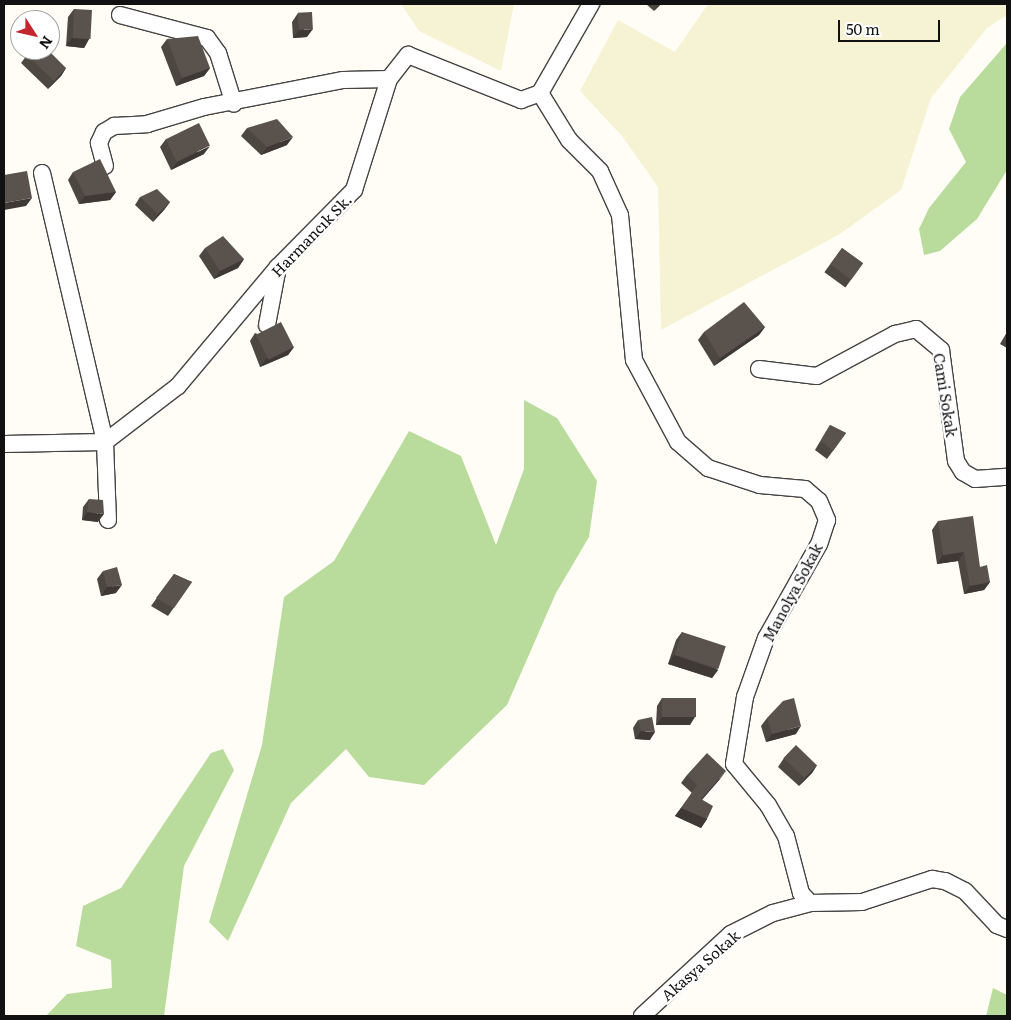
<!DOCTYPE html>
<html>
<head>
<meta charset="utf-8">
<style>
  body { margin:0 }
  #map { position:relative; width:1011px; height:1020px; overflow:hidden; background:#fffdf5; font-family:Literata,serif }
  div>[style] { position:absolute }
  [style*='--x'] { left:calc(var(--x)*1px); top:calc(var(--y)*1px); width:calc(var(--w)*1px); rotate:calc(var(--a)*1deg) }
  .farmland>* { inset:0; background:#f6f3d4 }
  .forest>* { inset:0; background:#b9dc9c }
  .roads { filter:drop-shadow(1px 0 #444) drop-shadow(-1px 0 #444) drop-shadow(0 1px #444) drop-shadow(0 -1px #444) }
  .minor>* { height:16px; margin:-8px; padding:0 8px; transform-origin:8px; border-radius:8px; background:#fff }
  .wall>* { inset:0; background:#4d4742; transform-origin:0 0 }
  .shaded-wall>* { inset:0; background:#3f3936 }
  .building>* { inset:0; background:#5a524d; transform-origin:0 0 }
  span { translate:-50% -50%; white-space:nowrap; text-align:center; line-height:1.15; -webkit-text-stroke:5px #fff; paint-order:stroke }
  .street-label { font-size:15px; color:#111 }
  .frame { position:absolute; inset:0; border:5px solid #111; pointer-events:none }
  .north { position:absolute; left:10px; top:10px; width:50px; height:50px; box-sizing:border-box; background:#fff; border:1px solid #a0a0a0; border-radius:50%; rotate:125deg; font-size:14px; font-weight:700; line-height:20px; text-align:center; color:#111 }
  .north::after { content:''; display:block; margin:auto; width:18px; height:22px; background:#c4262e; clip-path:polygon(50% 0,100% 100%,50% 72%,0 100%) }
  .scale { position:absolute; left:838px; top:20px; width:102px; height:22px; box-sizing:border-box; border:2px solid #111; border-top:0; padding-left:6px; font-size:15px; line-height:18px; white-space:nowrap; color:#111; -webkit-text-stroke:4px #fff; paint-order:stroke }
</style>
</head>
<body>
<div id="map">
  <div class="farmland">
    <div style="clip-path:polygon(401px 4px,514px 4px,501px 71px,419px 31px)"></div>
    <div style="clip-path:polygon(708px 4px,1007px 4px,1007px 15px,987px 28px,931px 98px,901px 190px,840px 234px,661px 330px,658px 187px,622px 136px,580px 91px,618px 20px,675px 52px)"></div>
  </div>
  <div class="forest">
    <div style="clip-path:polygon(1007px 43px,1007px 170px,977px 219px,940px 251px,924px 255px,919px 229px,929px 208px,966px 162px,949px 129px,960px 97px)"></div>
    <div style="clip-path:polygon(524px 400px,557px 418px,597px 481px,589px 537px,556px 593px,507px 705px,424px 785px,369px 777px,346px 749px,291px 803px,228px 941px,209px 922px,262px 745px,284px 597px,334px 561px,409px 431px,461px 456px,496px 545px,524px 469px)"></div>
    <div style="clip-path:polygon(223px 749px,234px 770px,184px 866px,164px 1016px,46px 1016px,67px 994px,112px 988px,111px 960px,76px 946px,83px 906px,121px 888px,211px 753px)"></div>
    <div style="clip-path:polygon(993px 988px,1007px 995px,1007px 1016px,986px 1016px)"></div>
  </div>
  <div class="roads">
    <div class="minor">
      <div style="--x:120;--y:15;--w:90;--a:14.8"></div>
      <div style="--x:207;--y:38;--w:19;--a:54"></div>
      <div style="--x:218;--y:53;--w:53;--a:72.6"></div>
      <div style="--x:540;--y:93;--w:55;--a:58.3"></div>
      <div style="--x:569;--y:140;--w:44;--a:45"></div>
      <div style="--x:600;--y:171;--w:48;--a:65.6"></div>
      <div style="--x:620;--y:215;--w:146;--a:84.5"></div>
      <div style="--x:634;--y:360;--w:93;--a:61.8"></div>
      <div style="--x:678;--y:442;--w:40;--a:41"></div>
      <div style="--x:708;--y:468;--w:55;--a:18.1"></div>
      <div style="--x:760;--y:485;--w:45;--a:5.1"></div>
      <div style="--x:805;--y:489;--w:18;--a:41"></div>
      <div style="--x:819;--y:501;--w:21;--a:67"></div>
      <div style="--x:827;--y:520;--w:25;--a:108"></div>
      <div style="--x:819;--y:544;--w:108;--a:119.4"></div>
      <div style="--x:766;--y:638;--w:63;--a:109.6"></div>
      <div style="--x:745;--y:697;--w:68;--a:99.3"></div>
      <div style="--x:734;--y:764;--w:53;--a:50.3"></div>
      <div style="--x:768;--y:805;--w:36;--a:60"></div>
      <div style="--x:786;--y:836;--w:59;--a:75.3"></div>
      <div style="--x:801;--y:893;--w:13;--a:48"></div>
      <div style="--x:105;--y:166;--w:24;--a:-105"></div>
      <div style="--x:99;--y:143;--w:12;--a:-66"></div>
      <div style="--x:104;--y:132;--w:12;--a:-31"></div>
      <div style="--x:114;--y:126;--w:33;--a:-3"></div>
      <div style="--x:147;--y:124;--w:59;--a:-16.6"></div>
      <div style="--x:204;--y:107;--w:142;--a:-11"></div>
      <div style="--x:343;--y:80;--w:46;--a:-1.2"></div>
      <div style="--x:42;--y:173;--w:276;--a:76.8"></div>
      <div style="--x:105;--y:442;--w:78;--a:87.8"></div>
      <div style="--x:267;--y:325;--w:59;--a:-79.3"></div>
      <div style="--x:759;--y:369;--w:58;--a:6.9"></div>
      <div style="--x:817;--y:376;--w:89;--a:-28.3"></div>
      <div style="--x:895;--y:334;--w:22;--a:-13"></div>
      <div style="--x:916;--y:329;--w:33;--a:40"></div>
      <div style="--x:941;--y:350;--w:112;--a:82.3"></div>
      <div style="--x:956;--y:461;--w:13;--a:58"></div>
      <div style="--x:963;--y:472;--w:14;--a:30"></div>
      <div style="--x:975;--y:479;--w:32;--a:-4"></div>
      <div style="--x:4;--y:444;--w:101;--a:-1.1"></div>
      <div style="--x:105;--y:442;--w:92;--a:-37.5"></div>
      <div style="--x:178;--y:386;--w:155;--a:-50"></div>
      <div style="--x:278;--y:267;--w:108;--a:-45.4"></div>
      <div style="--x:354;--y:190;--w:116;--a:-72.5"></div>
      <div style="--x:389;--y:79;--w:31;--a:-52"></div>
      <div style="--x:408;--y:55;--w:122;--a:21.7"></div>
      <div style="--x:521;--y:100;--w:20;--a:-20"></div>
      <div style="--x:540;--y:93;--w:103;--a:-60.2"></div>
      <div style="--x:642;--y:1016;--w:121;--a:-42.7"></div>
      <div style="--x:731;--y:934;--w:47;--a:-26.6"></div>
      <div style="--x:773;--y:913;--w:38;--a:-15"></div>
      <div style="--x:810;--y:903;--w:52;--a:-1.1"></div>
      <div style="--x:862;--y:902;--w:74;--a:-18.2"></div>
      <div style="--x:932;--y:879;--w:13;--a:9"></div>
      <div style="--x:945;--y:881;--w:22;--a:27"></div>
      <div style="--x:965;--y:891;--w:47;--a:46.7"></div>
      <div style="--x:997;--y:925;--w:11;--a:22"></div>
    </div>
  </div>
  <div class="wall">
    <div style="clip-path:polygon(646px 4px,661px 4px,654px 11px)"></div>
    <div style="clip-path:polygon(74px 9px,89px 39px,84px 48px,66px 46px,68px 17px)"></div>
    <div style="clip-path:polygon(298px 13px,307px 37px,293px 38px,292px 22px)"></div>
    <div style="clip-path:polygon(167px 39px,210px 68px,204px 76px,176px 86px,161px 47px)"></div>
    <div style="clip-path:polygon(27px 55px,66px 68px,61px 76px,48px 89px,21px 63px)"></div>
    <div style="clip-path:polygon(247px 128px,287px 145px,261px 155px,241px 136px)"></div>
    <div style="clip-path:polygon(166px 139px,204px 154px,171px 170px,160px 147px)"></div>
    <div style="clip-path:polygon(73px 172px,116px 192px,110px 200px,79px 204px,68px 180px)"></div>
    <div style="clip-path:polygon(140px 197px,170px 202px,164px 210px,153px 222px,135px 205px)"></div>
    <div style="clip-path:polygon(205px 248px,244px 259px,238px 268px,214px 279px,199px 256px)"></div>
    <div style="left:842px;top:248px;width:26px;height:30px;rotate:36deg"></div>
    <div style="clip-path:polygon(765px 327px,759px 335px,714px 366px,698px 340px,704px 332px)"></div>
    <div style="clip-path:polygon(1007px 332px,1007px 348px,1000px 344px)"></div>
    <div style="clip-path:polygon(255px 333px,294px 347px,288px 355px,260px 367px,250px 341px)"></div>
    <div style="clip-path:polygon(830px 425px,846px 433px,827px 459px,815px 450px,825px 433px)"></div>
    <div style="clip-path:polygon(89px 499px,98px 522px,82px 520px,83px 507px)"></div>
    <div style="clip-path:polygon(938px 521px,980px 567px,990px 582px,984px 590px,964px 594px,958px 561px,937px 564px,932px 530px)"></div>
    <div style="clip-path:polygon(103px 571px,116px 593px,101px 596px,97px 579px)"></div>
    <div style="clip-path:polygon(174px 574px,192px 582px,168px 616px,151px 606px)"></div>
    <div style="clip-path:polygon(682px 632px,718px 670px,712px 678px,668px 664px,676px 640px)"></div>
    <div style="clip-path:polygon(662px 698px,690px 725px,656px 725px,657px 706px)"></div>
    <div style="clip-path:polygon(767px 718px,796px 734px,766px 742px,761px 726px)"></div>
    <div style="clip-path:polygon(638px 720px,650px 740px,635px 739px,633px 728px)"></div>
    <div style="clip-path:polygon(784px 758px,817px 765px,812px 773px,799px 786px,778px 767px)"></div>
    <div style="clip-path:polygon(687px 775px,720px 779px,702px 800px,707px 819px,701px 828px,675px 816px,692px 793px,681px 783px)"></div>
  </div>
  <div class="shaded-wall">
    <div style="clip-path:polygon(659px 4px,661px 4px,654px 11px)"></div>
    <div style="clip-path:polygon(313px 29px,307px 37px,293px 38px,299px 30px)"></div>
    <div style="clip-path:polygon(72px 38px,89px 39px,84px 48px,66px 46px)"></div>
    <div style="clip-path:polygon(66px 68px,61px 76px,48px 89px,54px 81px)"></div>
    <div style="clip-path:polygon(210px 68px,204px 76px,176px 86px,182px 78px)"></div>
    <div style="clip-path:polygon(293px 137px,287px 145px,261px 155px,267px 147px)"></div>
    <div style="clip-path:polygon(210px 146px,204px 154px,171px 170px,177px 162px)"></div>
    <div style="clip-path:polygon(116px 192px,110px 200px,79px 204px,85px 196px)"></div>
    <div style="clip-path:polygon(32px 198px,26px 206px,4px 210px,4px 203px)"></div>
    <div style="clip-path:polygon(170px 202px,164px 210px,153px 222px,158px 214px)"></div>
    <div style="clip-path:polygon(244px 259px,238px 268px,214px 279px,220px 271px)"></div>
    <div style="clip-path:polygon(765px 327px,759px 335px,714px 366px,720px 358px)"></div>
    <div style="clip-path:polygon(294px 347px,288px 355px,260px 367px,266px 359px)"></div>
    <div style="clip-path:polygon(87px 512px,104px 514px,98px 522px,82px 520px)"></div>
    <div style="clip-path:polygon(964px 552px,958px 561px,937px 564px,943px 555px)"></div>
    <div style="clip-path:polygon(990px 582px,984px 590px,964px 594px,970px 586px)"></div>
    <div style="clip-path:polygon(122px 585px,116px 593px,101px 596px,107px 587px)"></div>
    <div style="clip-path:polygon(674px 655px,718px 670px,712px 678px,668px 664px)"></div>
    <div style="clip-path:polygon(662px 717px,695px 717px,690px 725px,656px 725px)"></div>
    <div style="clip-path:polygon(801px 726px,796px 734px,766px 742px,772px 734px)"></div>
    <div style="clip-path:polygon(641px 731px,655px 732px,650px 740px,635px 739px)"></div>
    <div style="clip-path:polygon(817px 765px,812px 773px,799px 786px,805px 778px)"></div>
    <div style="clip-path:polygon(726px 771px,720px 779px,695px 807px,701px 799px)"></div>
    <div style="clip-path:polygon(681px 808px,707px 819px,701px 828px,675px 816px)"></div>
  </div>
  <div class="building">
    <div style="left:74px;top:9px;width:18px;height:29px;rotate:3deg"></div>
    <div style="left:312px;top:12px;width:17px;height:14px;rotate:87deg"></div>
    <div style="clip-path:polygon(198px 36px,210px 68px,182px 78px,167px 39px)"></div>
    <div style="clip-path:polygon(32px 50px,48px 50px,66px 68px,54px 81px,27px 55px)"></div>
    <div style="clip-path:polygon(277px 119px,293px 137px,267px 147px,247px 128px)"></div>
    <div style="left:199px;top:123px;width:25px;height:37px;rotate:64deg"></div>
    <div style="clip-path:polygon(100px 159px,116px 192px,85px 196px,73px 172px)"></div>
    <div style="clip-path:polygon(27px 171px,32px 198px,4px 203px,4px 175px)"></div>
    <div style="clip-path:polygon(157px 189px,170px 202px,158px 214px,140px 197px)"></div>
    <div style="clip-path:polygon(223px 236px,244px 259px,220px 271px,205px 248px)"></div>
    <div style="left:842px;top:248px;width:26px;height:20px;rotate:36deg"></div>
    <div style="clip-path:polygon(744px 302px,765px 327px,720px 358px,704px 332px)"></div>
    <div style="left:281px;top:322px;width:28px;height:28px;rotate:63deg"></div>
    <div style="clip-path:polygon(830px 425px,846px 433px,833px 451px,821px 441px)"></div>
    <div style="clip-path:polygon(89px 499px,103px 500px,104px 514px,87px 512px)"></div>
    <div style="clip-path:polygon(973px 516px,980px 567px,987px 565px,990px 582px,970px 586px,964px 552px,943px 555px,938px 521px)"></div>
    <div style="clip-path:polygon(117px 567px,122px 585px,107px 587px,103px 571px)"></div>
    <div style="clip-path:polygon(174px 574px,192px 582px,174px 608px,156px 598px)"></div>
    <div style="left:682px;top:632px;width:46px;height:24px;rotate:18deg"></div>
    <div style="left:662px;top:698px;width:34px;height:19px"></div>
    <div style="clip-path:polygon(794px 698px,801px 726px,772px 734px,767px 718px,783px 701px)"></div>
    <div style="clip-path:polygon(652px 717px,655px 732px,641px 731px,638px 720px)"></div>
    <div style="left:796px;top:745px;width:29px;height:18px;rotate:44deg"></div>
    <div style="clip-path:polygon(707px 753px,726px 771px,701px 799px,713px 806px,707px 819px,681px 808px,697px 785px,687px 775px)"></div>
  </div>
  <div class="street-label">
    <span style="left:311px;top:235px;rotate:-46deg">Harmancık Sk.</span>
    <span style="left:946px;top:395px;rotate:81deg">Cami Sokak</span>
    <span style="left:792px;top:592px;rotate:-62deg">Manolya Sokak</span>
    <span style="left:700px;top:965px;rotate:-41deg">Akasya Sokak</span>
  </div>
  <div class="frame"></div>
  <div class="north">N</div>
  <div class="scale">50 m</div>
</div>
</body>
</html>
